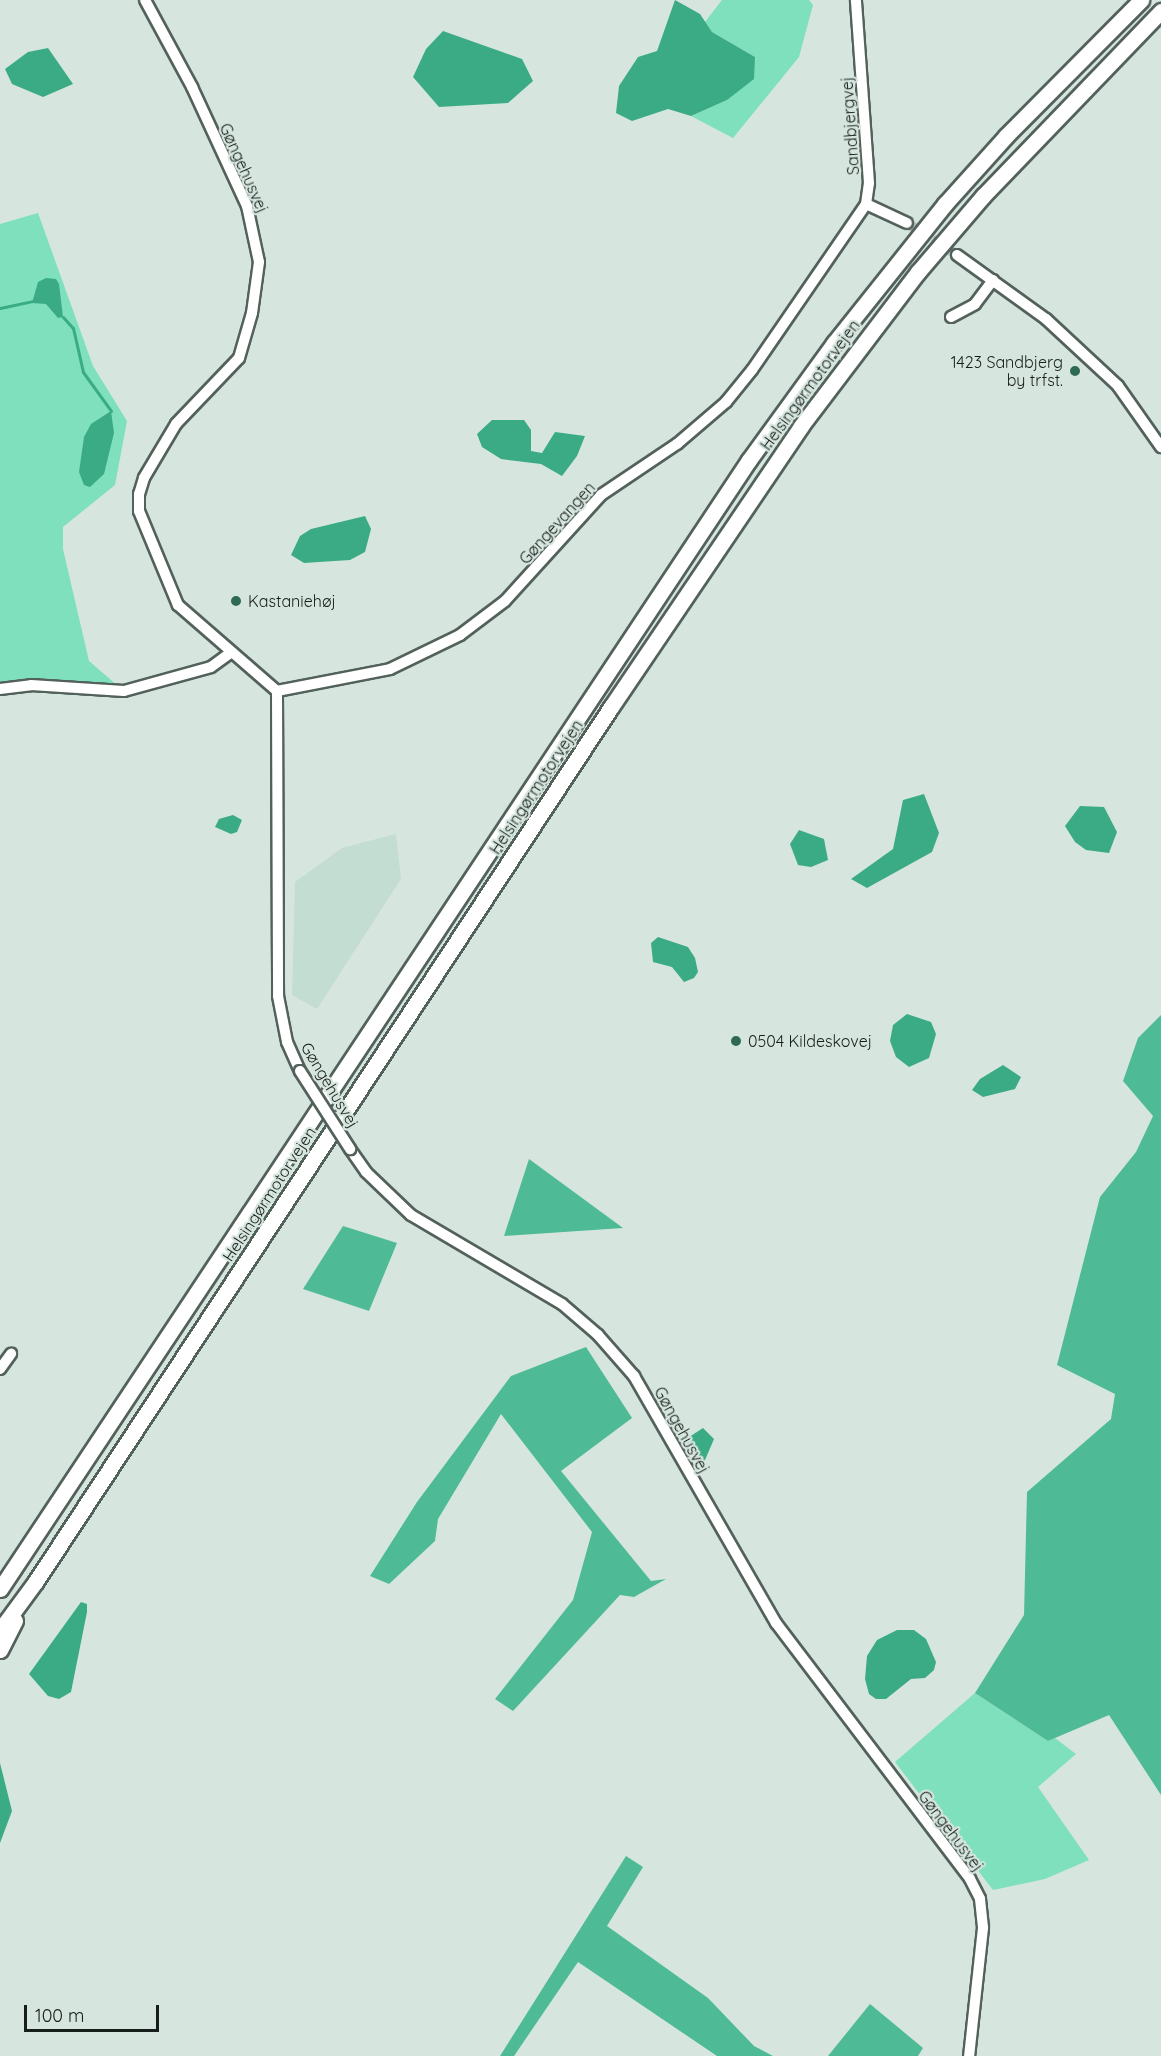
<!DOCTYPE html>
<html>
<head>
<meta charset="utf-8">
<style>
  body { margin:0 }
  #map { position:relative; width:1161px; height:2056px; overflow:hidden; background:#d6e6df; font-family:Quicksand,sans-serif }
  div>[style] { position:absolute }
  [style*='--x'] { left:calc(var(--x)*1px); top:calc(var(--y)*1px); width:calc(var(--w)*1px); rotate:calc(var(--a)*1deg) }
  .built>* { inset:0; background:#c4ddd2 }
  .green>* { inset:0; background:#7ee0bc }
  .forest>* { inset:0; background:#4ebb96 }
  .water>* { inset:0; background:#3bab86 }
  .stream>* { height:3px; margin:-1.5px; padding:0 1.5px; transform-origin:1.5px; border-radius:1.5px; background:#3bab86 }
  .minor-tunnel>* { height:10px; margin-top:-5px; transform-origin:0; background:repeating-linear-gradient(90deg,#b0beb8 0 10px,transparent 0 15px) }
  .roads { filter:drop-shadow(2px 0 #53615b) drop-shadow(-2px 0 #53615b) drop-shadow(0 2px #53615b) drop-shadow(0 -2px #53615b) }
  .minor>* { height:10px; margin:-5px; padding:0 5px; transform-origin:5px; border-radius:5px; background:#fff }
  .highway>* { height:15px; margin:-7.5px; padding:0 7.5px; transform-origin:7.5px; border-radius:7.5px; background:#fff }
  .bridges { filter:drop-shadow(2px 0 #53615b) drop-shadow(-2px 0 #53615b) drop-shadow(0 2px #53615b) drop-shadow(0 -2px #53615b) }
  .minor-bridge>* { height:10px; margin:-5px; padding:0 5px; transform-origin:5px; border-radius:5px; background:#fff }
  .dots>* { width:16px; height:16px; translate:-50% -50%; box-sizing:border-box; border:3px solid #d6e6df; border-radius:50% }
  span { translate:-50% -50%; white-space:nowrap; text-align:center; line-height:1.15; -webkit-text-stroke:4.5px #d6e6df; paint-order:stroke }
  .street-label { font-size:16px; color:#171d1a }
  .poi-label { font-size:16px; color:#171d1a }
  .right { translate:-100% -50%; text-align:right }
  .left { translate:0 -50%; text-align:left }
  .scale { position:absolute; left:24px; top:2005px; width:135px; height:27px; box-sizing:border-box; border:3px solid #171d1a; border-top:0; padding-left:8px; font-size:18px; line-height:21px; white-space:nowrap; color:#171d1a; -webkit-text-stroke:4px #d6e6df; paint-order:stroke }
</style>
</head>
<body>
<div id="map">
  <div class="built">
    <div style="clip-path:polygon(396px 834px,401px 879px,317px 1009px,292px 995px,295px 882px,342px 848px)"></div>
  </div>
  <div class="green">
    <div style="clip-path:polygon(722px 0,809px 0,813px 5px,799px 57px,733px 138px,691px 116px,727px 100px,755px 57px,712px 32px,705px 22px)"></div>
    <div style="clip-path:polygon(38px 213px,93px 366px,127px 421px,115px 485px,63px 527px,63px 549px,89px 661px,118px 686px,58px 680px,0 685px,0 224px)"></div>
    <div style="clip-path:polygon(975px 1693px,1048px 1741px,1055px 1738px,1076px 1754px,1038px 1787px,1089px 1860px,1045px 1879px,993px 1890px,895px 1762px)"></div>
  </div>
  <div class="forest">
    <div style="clip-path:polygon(1161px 1015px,1161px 1795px,1109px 1715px,1048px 1741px,975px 1693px,1024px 1615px,1027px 1492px,1111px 1419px,1115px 1394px,1057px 1365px,1100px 1197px,1136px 1152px,1153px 1116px,1123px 1081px,1138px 1038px)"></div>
    <div style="clip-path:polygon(529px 1159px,623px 1228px,504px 1236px)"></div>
    <div style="clip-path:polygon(343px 1226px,397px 1243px,369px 1311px,303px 1289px)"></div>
    <div style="clip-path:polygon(586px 1347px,632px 1418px,561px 1471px,651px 1581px,666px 1579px,634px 1597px,620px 1595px,513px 1711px,495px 1699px,573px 1600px,592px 1532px,501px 1414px,438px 1519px,435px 1541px,389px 1584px,370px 1576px,417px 1502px,511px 1376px)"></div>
    <div style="clip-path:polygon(626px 1856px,643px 1867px,607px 1926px,708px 1998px,754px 2046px,773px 2056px,717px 2056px,578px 1962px,514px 2056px,500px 2056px)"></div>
    <div style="clip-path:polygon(870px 2004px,923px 2048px,918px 2056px,828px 2056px)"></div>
  </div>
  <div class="water">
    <div style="clip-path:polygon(675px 0,700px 14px,712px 32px,755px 57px,754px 79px,727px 100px,691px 116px,668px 109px,632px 121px,616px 113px,619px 86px,638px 57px,657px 51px)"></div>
    <div style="clip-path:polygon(443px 31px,522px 59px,533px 81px,508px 103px,439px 107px,413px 77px,426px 49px)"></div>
    <div style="clip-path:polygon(48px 48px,73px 84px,43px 97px,12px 84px,5px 69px,28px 52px)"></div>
    <div style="clip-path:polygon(46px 278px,56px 279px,59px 284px,63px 317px,58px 318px,46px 304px,32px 303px,38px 282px)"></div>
    <div style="clip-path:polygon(111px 411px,114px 433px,104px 474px,90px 487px,84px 485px,79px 472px,84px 437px,91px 424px)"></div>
    <div style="clip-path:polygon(492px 420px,524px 420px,531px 430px,531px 451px,542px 453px,555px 432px,585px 436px,577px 456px,562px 476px,541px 464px,501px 459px,482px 447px,477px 434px)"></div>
    <div style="clip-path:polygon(365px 516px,371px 529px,365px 552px,350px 560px,304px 563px,291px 555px,300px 536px,311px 529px)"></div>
    <div style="clip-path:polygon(924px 794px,939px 833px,932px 852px,867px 888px,851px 879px,893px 849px,903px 800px)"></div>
    <div style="clip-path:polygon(1080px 806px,1104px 807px,1117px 832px,1109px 853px,1086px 850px,1075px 842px,1065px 826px)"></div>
    <div style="clip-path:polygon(233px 815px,242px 820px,237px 832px,231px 834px,215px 827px,219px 819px)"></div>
    <div style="clip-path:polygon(799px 830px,824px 839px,828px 860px,811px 867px,798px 865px,790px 844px)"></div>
    <div style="clip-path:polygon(658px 937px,688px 947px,695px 958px,698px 972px,694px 978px,684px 982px,672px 967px,653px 962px,651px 943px)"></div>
    <div style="clip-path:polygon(907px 1014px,931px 1022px,936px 1034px,929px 1058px,909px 1067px,896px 1057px,890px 1041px,893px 1025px)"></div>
    <div style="clip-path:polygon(1003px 1065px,1021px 1077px,1015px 1089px,983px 1097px,972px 1090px,980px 1079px)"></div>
    <div style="clip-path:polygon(703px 1428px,714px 1439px,702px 1467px,683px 1441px)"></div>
    <div style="clip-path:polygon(81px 1602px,87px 1604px,87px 1612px,71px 1692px,59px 1699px,48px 1696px,29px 1674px)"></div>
    <div style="clip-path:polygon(897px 1630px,914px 1630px,926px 1639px,936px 1662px,934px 1670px,925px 1678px,911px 1679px,886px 1699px,876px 1699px,869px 1694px,865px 1679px,867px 1656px,877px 1640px)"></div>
    <div style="clip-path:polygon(0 1763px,12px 1811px,0 1843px)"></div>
  </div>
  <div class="stream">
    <div style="--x:0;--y:308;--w:33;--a:-12"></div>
    <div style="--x:63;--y:317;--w:15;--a:48"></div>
    <div style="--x:73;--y:328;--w:45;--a:77.2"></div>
    <div style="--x:83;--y:372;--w:48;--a:54.3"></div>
  </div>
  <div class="minor-tunnel">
    <div style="--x:907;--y:223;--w:59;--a:32.6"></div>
  </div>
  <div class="roads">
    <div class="minor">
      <div style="--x:145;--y:0;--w:99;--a:61.6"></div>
      <div style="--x:192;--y:87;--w:131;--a:65.2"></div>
      <div style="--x:247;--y:206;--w:57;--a:77.9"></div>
      <div style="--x:259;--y:262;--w:51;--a:97.8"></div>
      <div style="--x:252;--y:313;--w:47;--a:106.1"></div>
      <div style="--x:239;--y:358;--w:91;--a:133.7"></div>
      <div style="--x:176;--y:424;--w:63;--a:120.7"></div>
      <div style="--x:144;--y:478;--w:17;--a:107"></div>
      <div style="--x:139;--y:494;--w:17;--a:90"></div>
      <div style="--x:139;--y:511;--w:102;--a:67.5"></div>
      <div style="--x:178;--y:605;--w:131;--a:41"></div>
      <div style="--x:277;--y:691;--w:305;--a:89.8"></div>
      <div style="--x:278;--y:996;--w:47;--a:78.9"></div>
      <div style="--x:287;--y:1042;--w:32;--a:66"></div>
      <div style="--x:866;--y:204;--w:45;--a:24.9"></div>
      <div style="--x:957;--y:255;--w:110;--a:35.7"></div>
      <div style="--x:1046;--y:319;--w:98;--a:42.9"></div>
      <div style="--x:1118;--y:386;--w:75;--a:54.8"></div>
      <div style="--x:951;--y:317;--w:27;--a:-28"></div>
      <div style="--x:975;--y:304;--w:30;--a:-53"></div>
      <div style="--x:0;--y:689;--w:31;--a:-7"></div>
      <div style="--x:31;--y:685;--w:93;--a:3.7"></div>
      <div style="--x:124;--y:691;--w:90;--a:-15.4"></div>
      <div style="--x:211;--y:667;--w:24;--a:-36"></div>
      <div style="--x:277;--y:691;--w:115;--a:-11"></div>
      <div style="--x:390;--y:669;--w:78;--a:-25.9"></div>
      <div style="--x:460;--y:635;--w:56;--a:-37.1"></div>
      <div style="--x:505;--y:601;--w:143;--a:-47.8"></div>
      <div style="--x:601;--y:495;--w:92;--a:-33.9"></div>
      <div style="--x:677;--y:444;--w:65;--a:-40.6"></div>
      <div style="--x:726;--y:402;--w:41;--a:-50.9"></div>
      <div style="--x:752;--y:370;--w:201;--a:-55.5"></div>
      <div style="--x:866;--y:204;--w:21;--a:-82"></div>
      <div style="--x:869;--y:183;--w:183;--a:-94.1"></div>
      <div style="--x:350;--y:1149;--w:28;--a:55"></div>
      <div style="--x:366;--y:1172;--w:62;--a:43.7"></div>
      <div style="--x:411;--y:1215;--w:175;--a:30.5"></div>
      <div style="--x:562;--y:1304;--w:48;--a:40.7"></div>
      <div style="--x:598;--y:1335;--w:55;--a:48.7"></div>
      <div style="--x:634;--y:1376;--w:285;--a:60.1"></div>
      <div style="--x:776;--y:1623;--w:321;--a:52.8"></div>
      <div style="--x:970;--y:1879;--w:22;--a:63"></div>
      <div style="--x:980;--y:1899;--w:29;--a:84"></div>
      <div style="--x:983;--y:1928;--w:129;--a:96.2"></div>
      <div style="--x:0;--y:1369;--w:19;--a:-54"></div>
    </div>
    <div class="highway">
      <div style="--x:0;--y:1589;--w:1355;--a:-56.44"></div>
      <div style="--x:749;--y:460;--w:145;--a:-54"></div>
      <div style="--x:834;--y:343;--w:178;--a:-51.4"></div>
      <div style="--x:945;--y:204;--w:91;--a:-48.1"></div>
      <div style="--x:1006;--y:136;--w:192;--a:-45.2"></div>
      <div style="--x:0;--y:1630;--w:61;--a:-53.7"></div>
      <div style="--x:36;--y:1581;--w:1046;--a:-56.66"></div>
      <div style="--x:611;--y:707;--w:339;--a:-55.9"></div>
      <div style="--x:801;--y:426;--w:193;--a:-52.8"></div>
      <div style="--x:918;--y:272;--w:100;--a:-49.5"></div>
      <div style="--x:983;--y:196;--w:257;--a:-46.1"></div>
      <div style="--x:0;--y:1650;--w:33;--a:-63"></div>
    </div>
  </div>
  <div class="bridges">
    <div class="minor-bridge">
      <div style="--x:300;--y:1071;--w:93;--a:57.3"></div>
    </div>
  </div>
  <div class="dots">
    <div style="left:1075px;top:371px;background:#2d6954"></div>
    <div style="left:236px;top:601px;background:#2d6954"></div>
    <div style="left:736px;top:1041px;background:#2d6954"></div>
  </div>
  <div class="street-label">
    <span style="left:850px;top:126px;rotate:-94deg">Sandbjergvej</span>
    <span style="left:244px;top:168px;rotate:66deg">Gøngehusvej</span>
    <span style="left:810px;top:385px;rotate:-54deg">Helsingørmotorvejen</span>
    <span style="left:557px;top:523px;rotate:-48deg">Gøngevangen</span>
    <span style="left:536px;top:787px;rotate:-57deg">Helsingørmotorvejen</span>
    <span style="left:330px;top:1085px;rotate:59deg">Gøngehusvej</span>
    <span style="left:269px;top:1194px;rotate:-57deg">Helsingørmotorvejen</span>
    <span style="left:682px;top:1430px;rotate:61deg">Gøngehusvej</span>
    <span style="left:951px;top:1831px;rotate:53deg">Gøngehusvej</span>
  </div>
  <div class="poi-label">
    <span class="right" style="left:1063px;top:371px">1423 Sandbjerg<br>by trfst.</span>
    <span class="left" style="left:248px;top:601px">Kastaniehøj</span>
    <span class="left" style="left:748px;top:1041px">0504 Kildeskovej</span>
  </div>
  <div class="scale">100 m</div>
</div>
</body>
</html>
